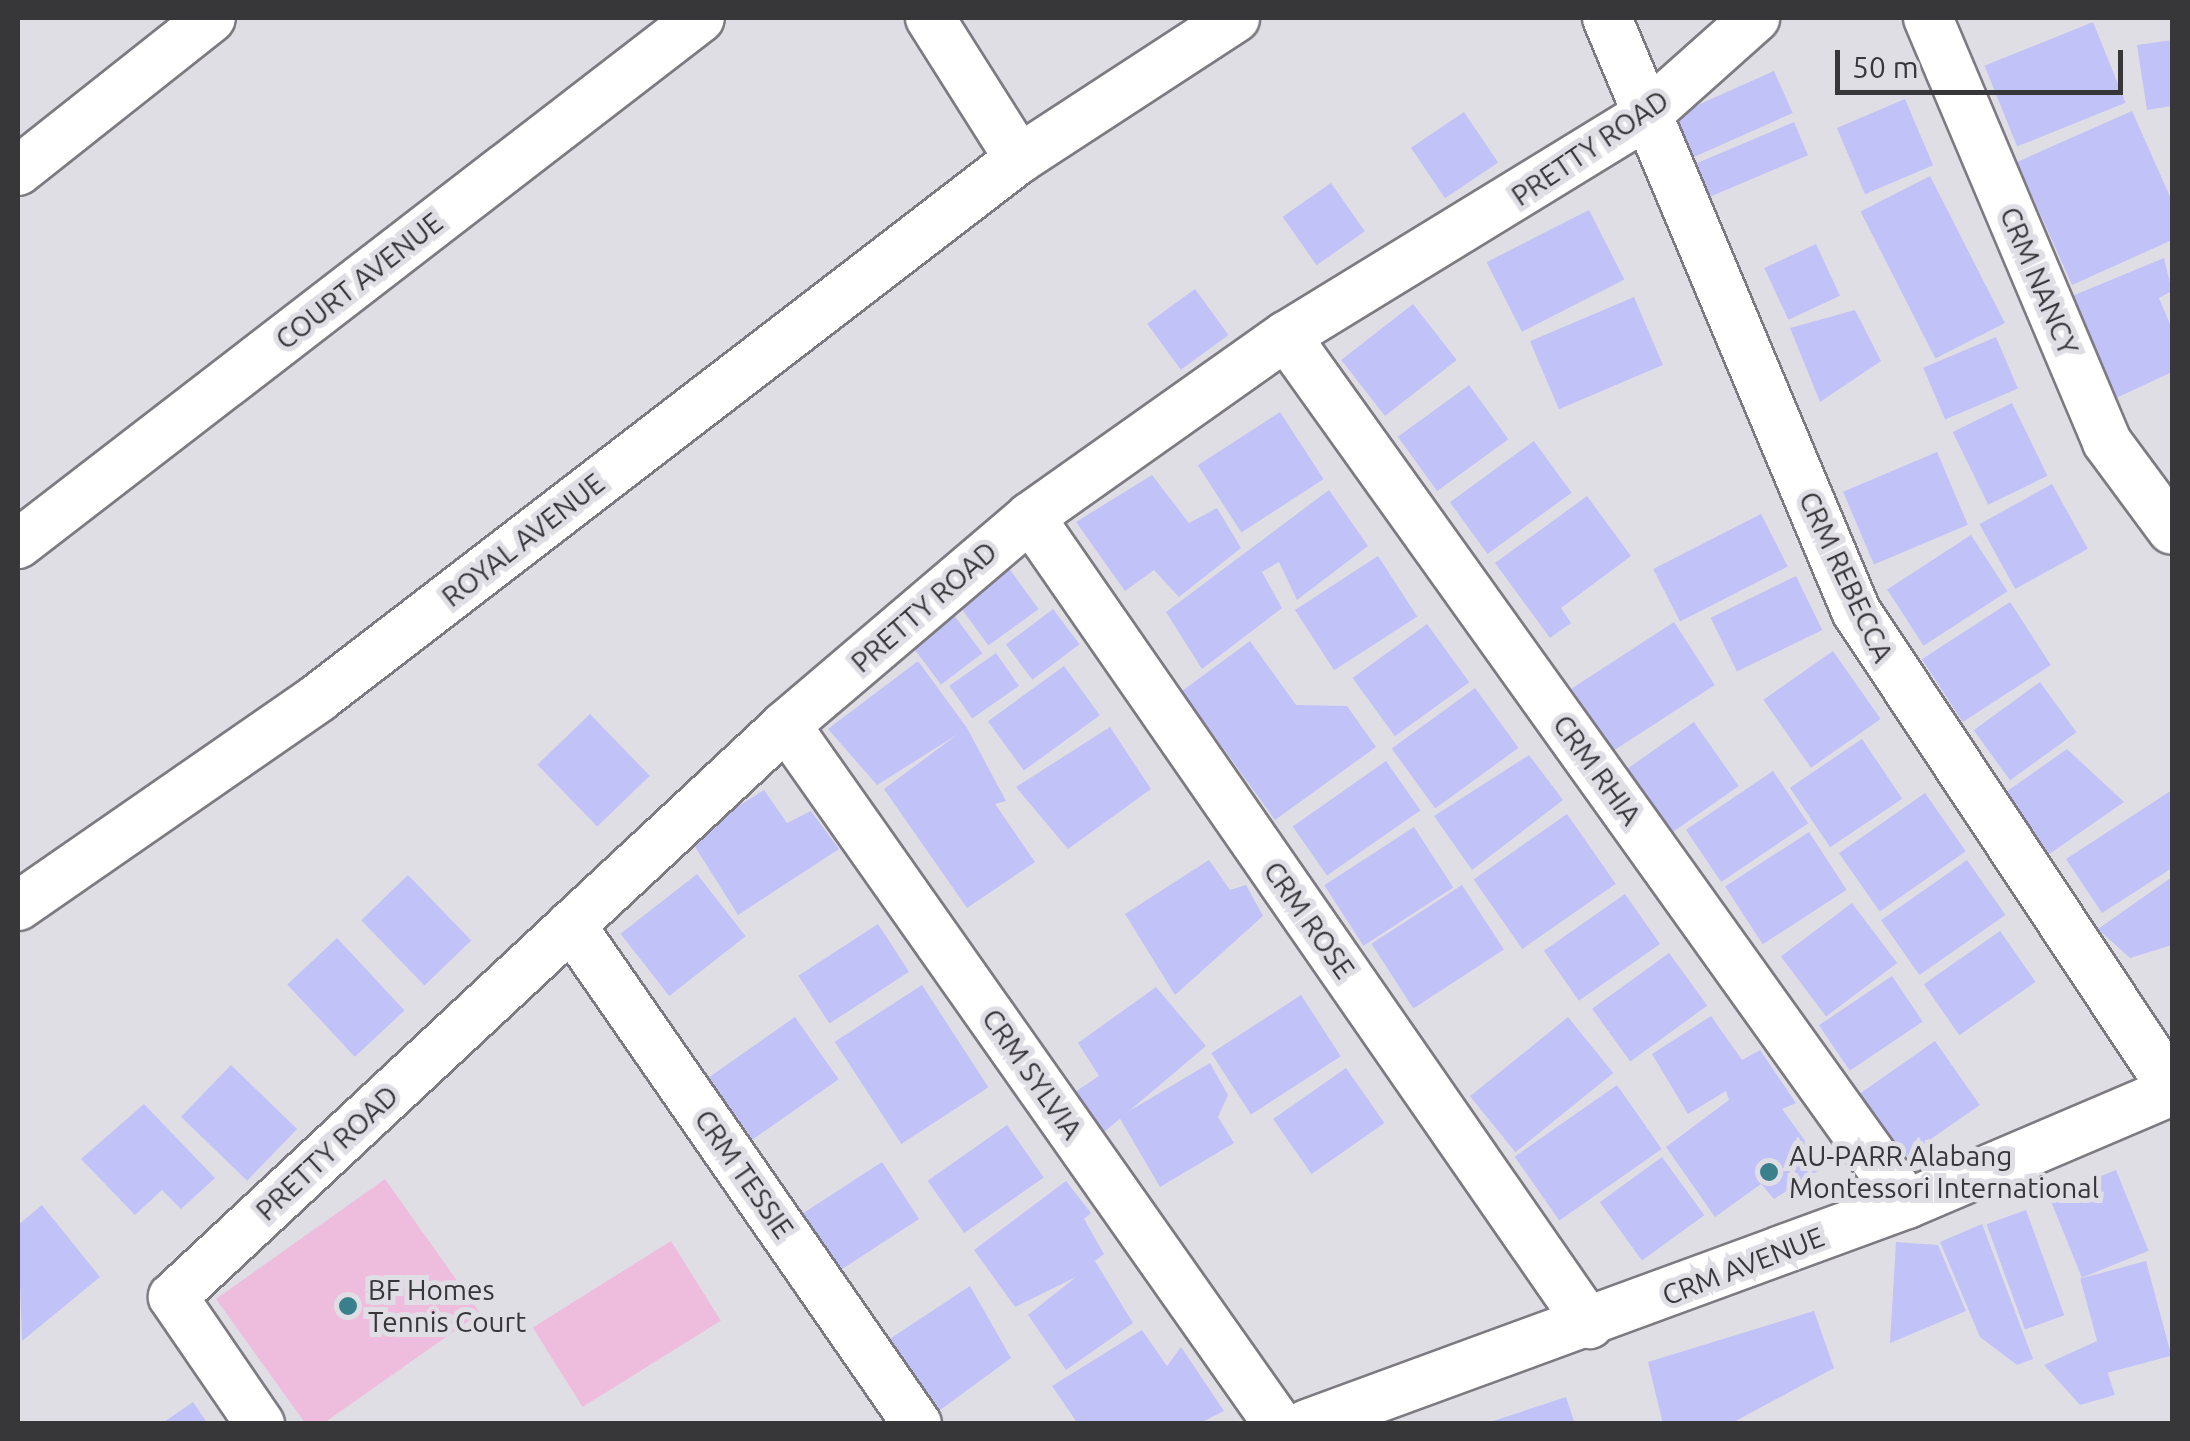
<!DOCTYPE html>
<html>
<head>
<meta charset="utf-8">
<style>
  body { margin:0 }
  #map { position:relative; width:2190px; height:1441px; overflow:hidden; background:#e0dee5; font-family:Ubuntu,sans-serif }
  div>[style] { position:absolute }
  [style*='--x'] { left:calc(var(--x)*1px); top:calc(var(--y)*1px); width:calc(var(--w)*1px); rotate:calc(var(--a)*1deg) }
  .green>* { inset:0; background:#eebdde; transform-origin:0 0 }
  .building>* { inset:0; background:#c1c2f7; transform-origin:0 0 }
  .roads { filter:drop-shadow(2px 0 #7d7a81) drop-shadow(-2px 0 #7d7a81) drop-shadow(0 2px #7d7a81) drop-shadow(0 -2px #7d7a81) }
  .minor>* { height:48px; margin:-24px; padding:0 24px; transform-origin:24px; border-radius:24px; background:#fff }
  .dots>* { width:28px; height:28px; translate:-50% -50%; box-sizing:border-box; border:5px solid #e0dee5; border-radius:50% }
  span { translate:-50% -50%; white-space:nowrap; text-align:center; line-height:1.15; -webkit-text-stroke:10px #e0dee5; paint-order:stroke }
  .street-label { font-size:28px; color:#373639 }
  .poi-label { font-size:28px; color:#373639 }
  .left { translate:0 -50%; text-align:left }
  .frame { position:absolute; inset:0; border:20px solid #373639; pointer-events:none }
  .scale { position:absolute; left:1835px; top:50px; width:288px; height:45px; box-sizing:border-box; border:5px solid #373639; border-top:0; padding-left:12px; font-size:30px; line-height:35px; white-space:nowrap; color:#373639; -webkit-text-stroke:8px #e0dee5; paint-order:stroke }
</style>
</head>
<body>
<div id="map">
  <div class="green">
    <div style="clip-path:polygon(385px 1179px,480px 1313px,324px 1423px,305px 1423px,216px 1299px)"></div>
    <div style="left:671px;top:1241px;width:94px;height:163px;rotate:58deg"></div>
  </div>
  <div class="building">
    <div style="left:2093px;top:22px;width:87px;height:117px;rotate:68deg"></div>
    <div style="clip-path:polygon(2172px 40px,2172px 106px,2147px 110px,2137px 45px)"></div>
    <div style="left:1774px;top:71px;width:46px;height:110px;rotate:66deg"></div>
    <div style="left:1905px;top:99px;width:72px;height:74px;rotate:67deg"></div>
    <div style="clip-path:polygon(2132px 111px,2172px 201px,2172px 240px,2072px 285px,2017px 162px)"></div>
    <div style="left:1464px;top:112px;width:61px;height:64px;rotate:56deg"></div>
    <div style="left:1794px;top:122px;width:36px;height:116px;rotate:67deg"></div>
    <div style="left:1930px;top:176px;width:165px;height:78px;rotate:63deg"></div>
    <div style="left:1331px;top:183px;width:59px;height:59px;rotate:55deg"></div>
    <div style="left:1589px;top:210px;width:78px;height:115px;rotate:63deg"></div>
    <div style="left:1816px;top:244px;width:57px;height:57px;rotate:65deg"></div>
    <div style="clip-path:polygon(2164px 258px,2172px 291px,2159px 298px,2172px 329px,2172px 372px,2114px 399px,2072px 296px)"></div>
    <div style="left:1195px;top:289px;width:57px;height:59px;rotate:54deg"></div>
    <div style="left:1634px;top:297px;width:74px;height:113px;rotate:67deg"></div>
    <div style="left:1413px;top:304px;width:71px;height:91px;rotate:52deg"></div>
    <div style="clip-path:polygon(1855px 310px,1881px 361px,1820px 402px,1790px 328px)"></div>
    <div style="left:1996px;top:337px;width:56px;height:79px;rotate:67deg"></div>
    <div style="left:1469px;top:385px;width:67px;height:88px;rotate:54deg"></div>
    <div style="left:2012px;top:403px;width:81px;height:66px;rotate:64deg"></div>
    <div style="left:1280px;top:412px;width:80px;height:98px;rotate:57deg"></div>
    <div style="left:1534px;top:441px;width:64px;height:104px;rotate:54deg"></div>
    <div style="left:1937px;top:452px;width:79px;height:102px;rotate:67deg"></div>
    <div style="clip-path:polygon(1152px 475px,1189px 523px,1217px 508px,1241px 548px,1179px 597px,1154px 570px,1125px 591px,1076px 522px)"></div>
    <div style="left:2052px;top:484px;width:74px;height:83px;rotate:61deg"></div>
    <div style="clip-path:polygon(1329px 490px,1368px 546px,1297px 600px,1279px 562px,1262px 572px,1282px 608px,1202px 669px,1166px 612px)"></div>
    <div style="clip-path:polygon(1587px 496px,1631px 556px,1561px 608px,1571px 623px,1550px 638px,1495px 563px)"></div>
    <div style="left:1761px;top:514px;width:59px;height:121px;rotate:63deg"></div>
    <div style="left:1971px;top:535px;width:67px;height:100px;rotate:57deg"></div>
    <div style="left:1378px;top:556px;width:72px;height:99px;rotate:57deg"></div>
    <div style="left:1008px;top:567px;width:52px;height:62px;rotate:54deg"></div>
    <div style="left:1796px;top:576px;width:60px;height:95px;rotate:64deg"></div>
    <div style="left:2010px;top:602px;width:75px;height:105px;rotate:57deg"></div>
    <div style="left:1053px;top:609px;width:44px;height:59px;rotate:53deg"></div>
    <div style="left:953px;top:614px;width:49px;height:52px;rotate:53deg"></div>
    <div style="left:1674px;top:622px;width:75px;height:122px;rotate:57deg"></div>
    <div style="left:1427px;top:624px;width:72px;height:92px;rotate:54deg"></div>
    <div style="clip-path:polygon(1250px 641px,1296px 705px,1347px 706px,1376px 747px,1275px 820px,1182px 691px)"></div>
    <div style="left:1833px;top:651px;width:83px;height:85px;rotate:55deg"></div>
    <div style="left:996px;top:653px;width:40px;height:57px;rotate:55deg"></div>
    <div style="clip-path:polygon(918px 661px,967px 728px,1006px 801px,995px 804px,1035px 862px,967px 908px,884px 789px,958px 734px,877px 785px,828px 729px)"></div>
    <div style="left:1064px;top:666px;width:61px;height:94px;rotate:54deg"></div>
    <div style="left:2040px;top:682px;width:62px;height:82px;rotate:54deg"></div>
    <div style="left:1475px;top:688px;width:74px;height:103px;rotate:54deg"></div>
    <div style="left:590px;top:714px;width:86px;height:73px;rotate:46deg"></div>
    <div style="left:1694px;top:722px;width:78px;height:81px;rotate:55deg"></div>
    <div style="clip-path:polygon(1110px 727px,1151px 789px,1068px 849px,1016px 787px)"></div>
    <div style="left:1862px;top:739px;width:72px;height:87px;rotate:56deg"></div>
    <div style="clip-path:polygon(2067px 749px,2124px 802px,2045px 857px,1999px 797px)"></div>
    <div style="clip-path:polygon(1529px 755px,1563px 800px,1472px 870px,1434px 816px)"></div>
    <div style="left:1386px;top:761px;width:60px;height:114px;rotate:55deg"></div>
    <div style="left:1773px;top:771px;width:63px;height:105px;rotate:56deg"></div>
    <div style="clip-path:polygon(764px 790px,787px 823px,811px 811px,839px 849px,738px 915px,689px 837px)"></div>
    <div style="clip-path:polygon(2172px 790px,2172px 868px,2102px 913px,2066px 859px)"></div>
    <div style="left:1925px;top:793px;width:71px;height:105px;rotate:55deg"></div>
    <div style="left:1567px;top:814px;width:85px;height:114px;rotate:55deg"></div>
    <div style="left:1414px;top:827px;width:72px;height:107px;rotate:57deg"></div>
    <div style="left:1809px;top:832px;width:69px;height:100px;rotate:57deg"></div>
    <div style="clip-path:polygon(1209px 860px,1230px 890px,1246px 885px,1263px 916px,1175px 995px,1125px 914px)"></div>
    <div style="left:1967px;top:860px;width:67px;height:105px;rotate:55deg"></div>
    <div style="left:697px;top:874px;width:79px;height:97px;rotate:52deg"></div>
    <div style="left:408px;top:875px;width:91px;height:65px;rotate:46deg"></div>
    <div style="clip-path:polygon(2172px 877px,2172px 945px,2130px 958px,2098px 929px)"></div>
    <div style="left:1462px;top:885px;width:77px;height:108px;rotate:57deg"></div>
    <div style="left:1625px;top:894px;width:61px;height:99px;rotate:55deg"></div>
    <div style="left:1852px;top:903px;width:75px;height:89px;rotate:53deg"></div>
    <div style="left:878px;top:924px;width:57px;height:95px;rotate:57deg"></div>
    <div style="left:2000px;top:931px;width:62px;height:93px;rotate:55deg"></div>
    <div style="left:337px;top:938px;width:99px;height:68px;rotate:47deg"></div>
    <div style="left:1669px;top:953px;width:65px;height:95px;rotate:54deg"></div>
    <div style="left:1892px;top:976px;width:55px;height:88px;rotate:56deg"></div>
    <div style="left:922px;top:985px;width:122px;height:104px;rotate:57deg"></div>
    <div style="clip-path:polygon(1156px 987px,1206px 1046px,1097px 1138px,1075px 1092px,1099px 1076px,1078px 1043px)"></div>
    <div style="left:1301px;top:995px;width:73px;height:107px;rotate:57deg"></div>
    <div style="clip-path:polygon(1711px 1016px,1742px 1060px,1760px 1050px,1796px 1103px,1782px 1109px,1824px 1167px,1774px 1199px,1761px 1184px,1715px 1217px,1666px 1147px,1729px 1100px,1726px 1091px,1688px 1114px,1652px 1054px)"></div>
    <div style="left:795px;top:1017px;width:76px;height:105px;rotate:55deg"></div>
    <div style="left:1568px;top:1017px;width:72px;height:126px;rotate:51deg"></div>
    <div style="left:1935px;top:1041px;width:78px;height:98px;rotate:55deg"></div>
    <div style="clip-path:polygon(1210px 1063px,1228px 1095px,1218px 1117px,1234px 1143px,1160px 1187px,1119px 1117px)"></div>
    <div style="left:231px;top:1065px;width:92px;height:72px;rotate:44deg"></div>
    <div style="left:1346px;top:1068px;width:67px;height:89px;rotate:55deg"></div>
    <div style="left:1617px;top:1085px;width:78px;height:125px;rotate:55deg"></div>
    <div style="clip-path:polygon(144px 1104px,215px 1178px,181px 1209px,162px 1190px,135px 1215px,81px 1159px)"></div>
    <div style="left:1007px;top:1125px;width:64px;height:97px;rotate:55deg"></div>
    <div style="left:1662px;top:1157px;width:72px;height:77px;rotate:54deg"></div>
    <div style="left:882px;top:1162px;width:68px;height:94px;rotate:57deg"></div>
    <div style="left:2116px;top:1170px;width:87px;height:72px;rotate:68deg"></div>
    <div style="clip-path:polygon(1066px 1181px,1091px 1213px,1084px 1219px,1104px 1254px,1095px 1261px,1133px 1323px,1066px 1370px,1028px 1315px,1076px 1277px,1015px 1307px,974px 1250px)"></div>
    <div style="clip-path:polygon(42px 1205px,100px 1277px,22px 1341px,18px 1225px)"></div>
    <div style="left:2026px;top:1210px;width:112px;height:42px;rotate:70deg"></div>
    <div style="clip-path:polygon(1982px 1224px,2033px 1359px,2017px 1365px,1980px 1337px,1940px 1242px)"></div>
    <div style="clip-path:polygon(1896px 1242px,1938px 1245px,1966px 1311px,1890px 1343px)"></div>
    <div style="left:2146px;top:1261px;width:98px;height:68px;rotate:75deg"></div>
    <div style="clip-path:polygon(970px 1286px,1011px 1358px,936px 1413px,882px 1344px)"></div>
    <div style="clip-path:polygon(1814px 1311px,1834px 1368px,1730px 1424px,1663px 1424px,1648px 1362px)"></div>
    <div style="clip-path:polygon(1142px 1330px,1167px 1366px,1181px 1347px,1224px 1411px,1198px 1424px,1078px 1424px,1052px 1386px)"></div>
    <div style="clip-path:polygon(2097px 1341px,2115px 1395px,2080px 1405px,2044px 1365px)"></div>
    <div style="clip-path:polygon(1566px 1397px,1575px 1424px,1487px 1424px,1487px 1423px)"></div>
    <div style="clip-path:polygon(193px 1402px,208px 1424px,161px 1424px)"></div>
  </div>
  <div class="roads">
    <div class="minor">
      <div style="--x:930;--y:18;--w:167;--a:57.7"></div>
      <div style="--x:1607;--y:18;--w:643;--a:67.22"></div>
      <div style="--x:1856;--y:611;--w:572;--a:56.48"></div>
      <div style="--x:1928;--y:18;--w:460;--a:67.1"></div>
      <div style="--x:2107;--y:442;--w:109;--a:53.5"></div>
      <div style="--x:18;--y:171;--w:246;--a:-38.4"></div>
      <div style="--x:1286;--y:336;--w:1067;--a:54.42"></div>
      <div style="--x:1030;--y:517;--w:982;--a:55.29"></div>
      <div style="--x:18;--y:544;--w:861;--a:-37.64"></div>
      <div style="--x:786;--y:725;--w:855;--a:54.86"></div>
      <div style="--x:18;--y:906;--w:365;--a:-34.7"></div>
      <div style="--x:318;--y:698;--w:884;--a:-37.56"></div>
      <div style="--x:1019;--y:159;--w:258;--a:-33.1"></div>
      <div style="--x:571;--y:925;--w:607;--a:55.26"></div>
      <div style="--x:260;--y:1424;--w:154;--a:-124.4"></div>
      <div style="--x:173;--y:1297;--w:838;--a:-43.02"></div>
      <div style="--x:786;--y:725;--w:321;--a:-40.4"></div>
      <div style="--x:1030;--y:517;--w:314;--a:-35.3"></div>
      <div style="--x:1286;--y:336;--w:420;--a:-31.5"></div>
      <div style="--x:1644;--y:117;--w:149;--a:-41.7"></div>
      <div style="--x:1307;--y:1424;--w:639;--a:-20.14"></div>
      <div style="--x:1907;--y:1204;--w:288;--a:-23.1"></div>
    </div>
  </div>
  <div class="dots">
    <div style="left:1769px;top:1172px;background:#3a808c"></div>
    <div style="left:348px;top:1306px;background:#3a808c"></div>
  </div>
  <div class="street-label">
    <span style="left:1590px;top:148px;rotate:-34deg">PRETTY ROAD</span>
    <span style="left:359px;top:281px;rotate:-38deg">COURT AVENUE</span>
    <span style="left:2039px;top:281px;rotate:67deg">CRM NANCY</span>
    <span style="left:523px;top:540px;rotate:-38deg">ROYAL AVENUE</span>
    <span style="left:1846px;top:577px;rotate:65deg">CRM REBECCA</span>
    <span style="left:924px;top:607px;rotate:-41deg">PRETTY ROAD</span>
    <span style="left:1597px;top:770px;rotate:54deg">CRM RHIA</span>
    <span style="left:1309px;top:920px;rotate:55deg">CRM ROSE</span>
    <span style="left:1032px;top:1074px;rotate:55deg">CRM SYLVIA</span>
    <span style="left:327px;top:1153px;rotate:-43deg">PRETTY ROAD</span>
    <span style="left:744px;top:1174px;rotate:55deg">CRM TESSIE</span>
    <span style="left:1743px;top:1266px;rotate:-21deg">CRM AVENUE</span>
  </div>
  <div class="poi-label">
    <span class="left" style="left:1789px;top:1172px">AU-PARR Alabang<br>Montessori International</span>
    <span class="left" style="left:368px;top:1306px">BF Homes<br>Tennis Court</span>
  </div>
  <div class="frame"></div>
  <div class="scale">50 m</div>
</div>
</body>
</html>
